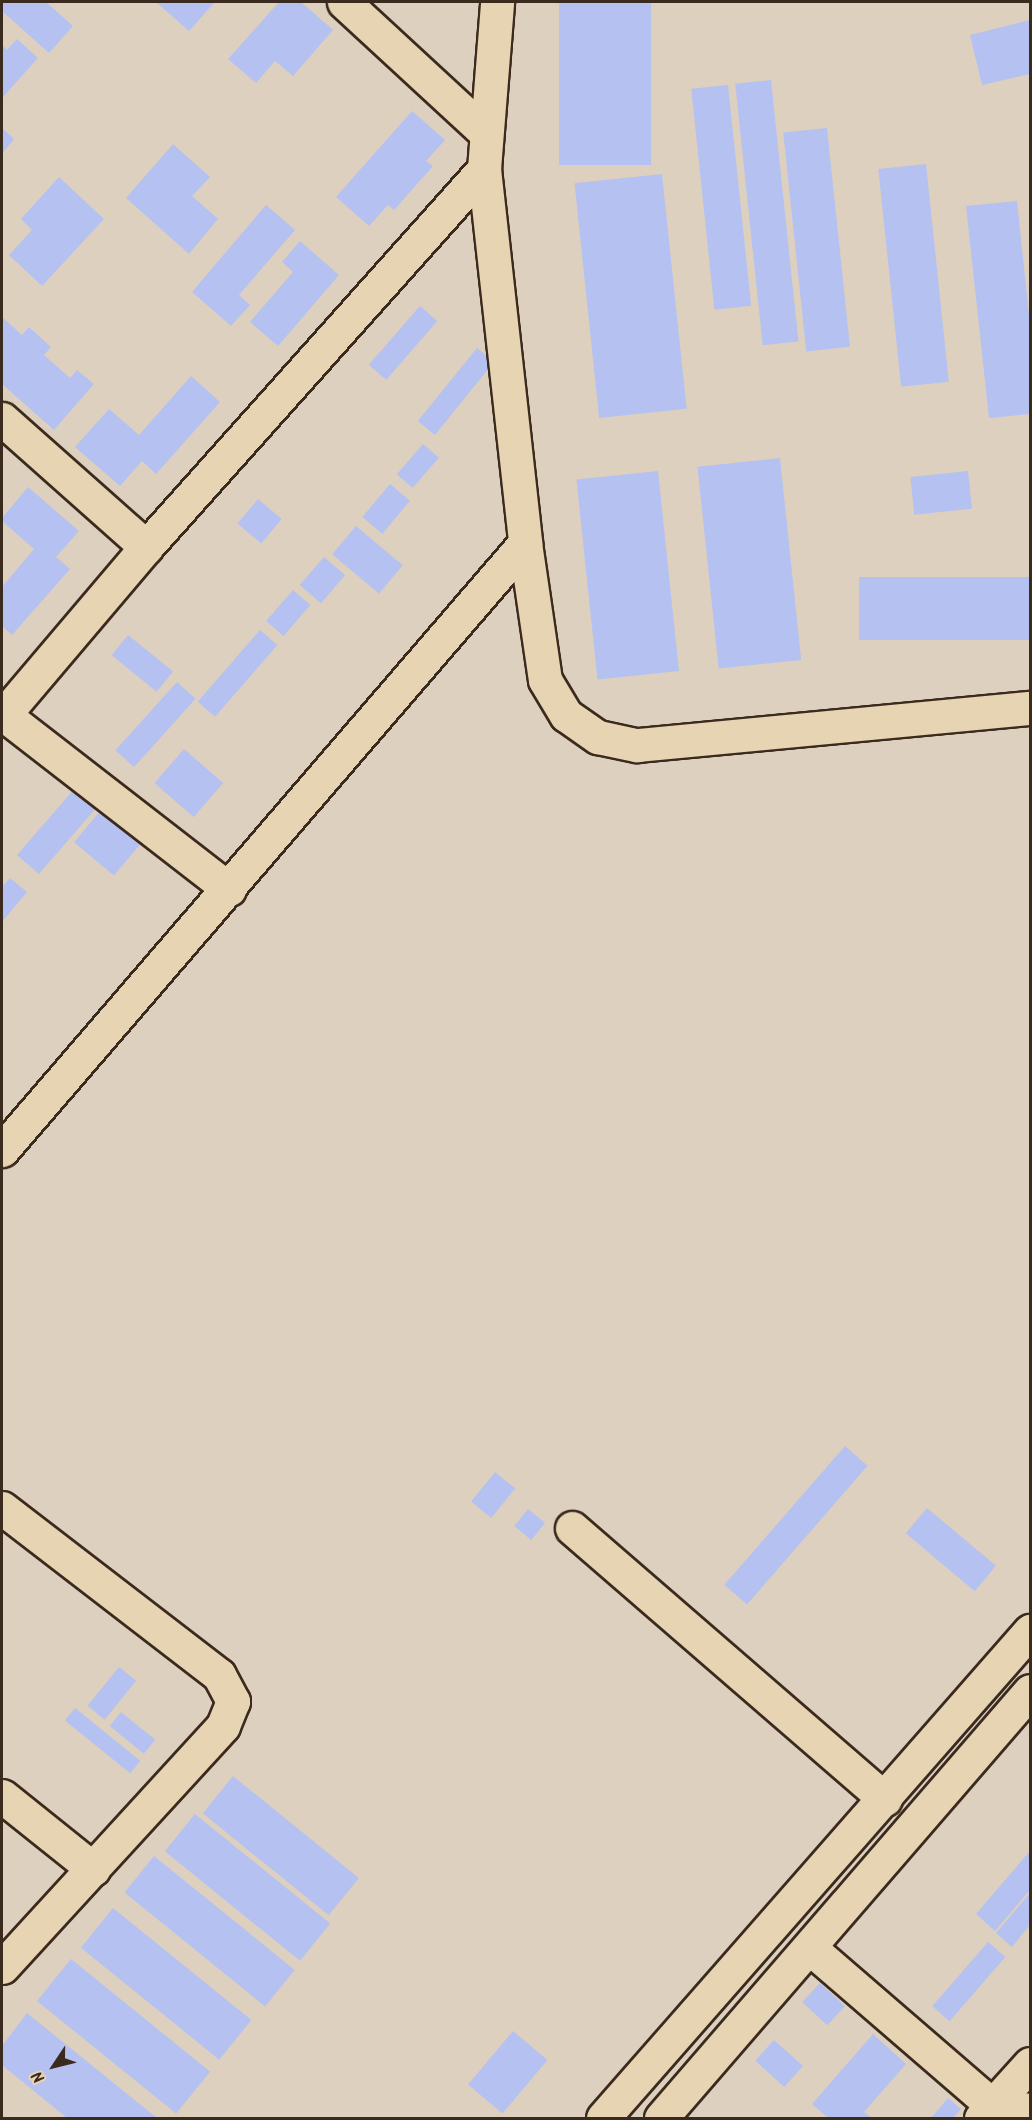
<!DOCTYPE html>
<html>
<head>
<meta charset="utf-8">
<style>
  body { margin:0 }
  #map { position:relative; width:1032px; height:2120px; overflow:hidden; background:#ddd0bf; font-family:Kalam,sans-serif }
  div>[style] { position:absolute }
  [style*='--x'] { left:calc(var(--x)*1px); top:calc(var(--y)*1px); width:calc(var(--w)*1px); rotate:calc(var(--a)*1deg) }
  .building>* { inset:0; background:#b5c1f1; transform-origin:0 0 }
  .roads { filter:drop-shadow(2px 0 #3b2a1e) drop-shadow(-2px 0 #3b2a1e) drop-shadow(0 2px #3b2a1e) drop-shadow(0 -2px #3b2a1e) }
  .minor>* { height:33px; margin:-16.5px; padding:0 16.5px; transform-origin:16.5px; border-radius:16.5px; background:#e7d4b2 }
  .major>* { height:33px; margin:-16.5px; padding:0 16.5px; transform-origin:16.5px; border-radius:16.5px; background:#e7d4b2 }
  span { translate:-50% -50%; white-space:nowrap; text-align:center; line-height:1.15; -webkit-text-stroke:4.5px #e7d4b2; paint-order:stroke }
  .frame { position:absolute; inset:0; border:3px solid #3b2a1e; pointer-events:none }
  .north { position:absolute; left:24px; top:2036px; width:60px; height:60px; -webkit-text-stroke:4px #e7d4b2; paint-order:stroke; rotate:235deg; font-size:16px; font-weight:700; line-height:24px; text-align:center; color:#3b2a1e }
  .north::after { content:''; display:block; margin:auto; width:21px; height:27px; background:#3b2a1e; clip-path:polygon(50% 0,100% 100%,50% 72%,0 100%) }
</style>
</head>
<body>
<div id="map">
  <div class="building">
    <div style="clip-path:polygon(2px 2px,46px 2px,73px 26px,49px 53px,2px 11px)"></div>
    <div style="clip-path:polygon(156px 2px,215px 2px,189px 31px)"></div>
    <div style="clip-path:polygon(279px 2px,301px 2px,333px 30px,293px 76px,275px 61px,256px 83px,228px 59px)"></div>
    <div style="left:559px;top:2px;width:92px;height:163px"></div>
    <div style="clip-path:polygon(1030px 20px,1030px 74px,982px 85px,970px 35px)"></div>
    <div style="clip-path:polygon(17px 39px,38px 58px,3px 97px,2px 45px,7px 50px)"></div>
    <div style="left:771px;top:80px;width:263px;height:36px;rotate:84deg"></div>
    <div style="left:728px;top:85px;width:222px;height:37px;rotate:84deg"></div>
    <div style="clip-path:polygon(412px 111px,445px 140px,426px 161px,433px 166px,394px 210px,388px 205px,369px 226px,336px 197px)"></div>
    <div style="clip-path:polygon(2px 128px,14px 139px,2px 154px)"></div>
    <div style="left:827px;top:128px;width:220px;height:44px;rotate:84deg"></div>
    <div style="clip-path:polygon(173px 144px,210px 177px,192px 196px,218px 219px,189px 254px,126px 198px)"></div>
    <div style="left:926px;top:164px;width:219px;height:48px;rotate:84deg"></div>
    <div style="left:662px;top:174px;width:236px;height:88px;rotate:84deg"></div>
    <div style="clip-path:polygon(59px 177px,104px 219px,42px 286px,9px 255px,32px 230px,21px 219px)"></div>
    <div style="clip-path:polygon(1017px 201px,1030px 324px,1030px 414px,989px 418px,966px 206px)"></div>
    <div style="clip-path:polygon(266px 205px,295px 230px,239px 295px,250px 305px,231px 326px,192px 292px)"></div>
    <div style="clip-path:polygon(300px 241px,339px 275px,278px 346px,250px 322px,293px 272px,282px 262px)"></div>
    <div style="left:420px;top:306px;width:23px;height:78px;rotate:41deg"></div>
    <div style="clip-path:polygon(2px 317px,22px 335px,29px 327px,51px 347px,44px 355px,70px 378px,77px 370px,94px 384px,54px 430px,2px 384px)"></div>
    <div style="left:477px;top:348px;width:22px;height:94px;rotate:39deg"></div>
    <div style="clip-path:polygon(191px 376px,220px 402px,156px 474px,142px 461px,120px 486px,75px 447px,109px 409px,139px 435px)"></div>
    <div style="left:423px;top:444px;width:21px;height:40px;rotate:41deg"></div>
    <div style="left:780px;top:458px;width:203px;height:83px;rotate:84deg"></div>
    <div style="left:658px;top:471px;width:201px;height:82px;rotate:84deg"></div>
    <div style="left:968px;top:471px;width:38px;height:58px;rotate:84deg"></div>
    <div style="left:390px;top:484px;width:26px;height:43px;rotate:40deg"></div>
    <div style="clip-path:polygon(28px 487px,79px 531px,56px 557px,70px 569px,12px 635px,2px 626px,2px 587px,34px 549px,2px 521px,2px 518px)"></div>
    <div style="left:258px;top:499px;width:31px;height:32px;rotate:40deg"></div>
    <div style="left:356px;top:526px;width:61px;height:37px;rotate:40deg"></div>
    <div style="left:324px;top:557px;width:28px;height:37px;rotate:41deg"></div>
    <div style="left:1030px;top:577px;width:63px;height:171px;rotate:90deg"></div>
    <div style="left:293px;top:590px;width:23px;height:41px;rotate:41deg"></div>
    <div style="left:260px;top:630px;width:23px;height:95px;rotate:41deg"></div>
    <div style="left:128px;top:635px;width:58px;height:26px;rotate:39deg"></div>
    <div style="left:177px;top:682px;width:25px;height:92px;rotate:42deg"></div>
    <div style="left:184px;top:749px;width:52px;height:45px;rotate:41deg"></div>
    <div style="left:76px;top:787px;width:29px;height:90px;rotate:41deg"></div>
    <div style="left:101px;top:810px;width:52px;height:42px;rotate:40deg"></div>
    <div style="clip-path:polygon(10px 878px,27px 892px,2px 922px,2px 887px)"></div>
    <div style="left:845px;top:1446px;width:30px;height:184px;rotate:41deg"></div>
    <div style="left:495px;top:1472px;width:26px;height:38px;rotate:39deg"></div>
    <div style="left:927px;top:1508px;width:90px;height:33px;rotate:40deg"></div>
    <div style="left:528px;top:1509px;width:22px;height:22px;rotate:39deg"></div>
    <div style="left:119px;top:1667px;width:22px;height:50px;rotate:39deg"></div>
    <div style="left:75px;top:1708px;width:84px;height:16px;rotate:39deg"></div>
    <div style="left:121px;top:1712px;width:44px;height:18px;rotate:39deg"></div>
    <div style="left:233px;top:1776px;width:162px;height:48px;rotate:39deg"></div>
    <div style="left:195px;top:1814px;width:174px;height:48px;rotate:39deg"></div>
    <div style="clip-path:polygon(1030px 1851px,1030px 1890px,995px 1931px,976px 1914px)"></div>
    <div style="left:154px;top:1856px;width:181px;height:47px;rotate:39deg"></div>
    <div style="clip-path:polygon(1030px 1893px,1030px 1925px,1012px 1947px,996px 1933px)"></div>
    <div style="left:113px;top:1908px;width:178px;height:51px;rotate:39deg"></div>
    <div style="left:988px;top:1942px;width:23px;height:85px;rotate:41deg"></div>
    <div style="left:71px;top:1959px;width:179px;height:54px;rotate:39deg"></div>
    <div style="left:820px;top:1983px;width:34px;height:26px;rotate:43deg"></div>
    <div style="clip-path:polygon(27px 2013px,157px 2118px,67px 2118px,2px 2065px,2px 2046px)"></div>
    <div style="left:513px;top:2031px;width:45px;height:70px;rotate:40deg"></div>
    <div style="clip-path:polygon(873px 2034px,906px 2064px,864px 2112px,872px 2118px,828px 2118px,812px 2104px)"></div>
    <div style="left:774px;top:2040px;width:39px;height:28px;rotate:42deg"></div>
    <div style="clip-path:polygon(948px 2098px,961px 2109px,953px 2118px,931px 2118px)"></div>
  </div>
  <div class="roads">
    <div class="minor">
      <div style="--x:344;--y:2;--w:193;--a:42.7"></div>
      <div style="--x:484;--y:169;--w:376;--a:83.7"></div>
      <div style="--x:525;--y:543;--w:138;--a:81.7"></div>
      <div style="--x:545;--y:680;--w:41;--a:59"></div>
      <div style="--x:566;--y:715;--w:39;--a:35"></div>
      <div style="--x:598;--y:737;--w:40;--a:12"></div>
      <div style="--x:637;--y:745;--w:395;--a:-5.4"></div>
      <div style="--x:2;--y:419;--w:193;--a:41.6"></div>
      <div style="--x:3;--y:714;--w:286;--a:37.8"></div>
      <div style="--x:2;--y:717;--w:223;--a:-49.7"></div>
      <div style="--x:146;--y:547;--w:507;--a:-48.2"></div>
      <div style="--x:484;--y:169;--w:168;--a:-85.5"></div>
      <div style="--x:2;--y:1150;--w:801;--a:-49.25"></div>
      <div style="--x:2;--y:1508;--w:274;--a:37.6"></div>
      <div style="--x:219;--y:1675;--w:30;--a:62"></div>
      <div style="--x:233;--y:1701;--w:27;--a:112"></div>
      <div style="--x:223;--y:1726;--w:327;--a:132.5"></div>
      <div style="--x:572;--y:1528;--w:414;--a:40.9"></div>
      <div style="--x:2;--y:1796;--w:117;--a:38.7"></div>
      <div style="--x:810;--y:1948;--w:242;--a:40.8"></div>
      <div style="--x:993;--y:2106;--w:37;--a:6"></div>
      <div style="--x:981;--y:2118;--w:73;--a:-47.8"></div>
    </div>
    <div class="major">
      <div style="--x:603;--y:2118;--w:648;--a:-48.76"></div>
      <div style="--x:661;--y:2118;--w:564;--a:-49.17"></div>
    </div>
  </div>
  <div class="frame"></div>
  <div class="north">N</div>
</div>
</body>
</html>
